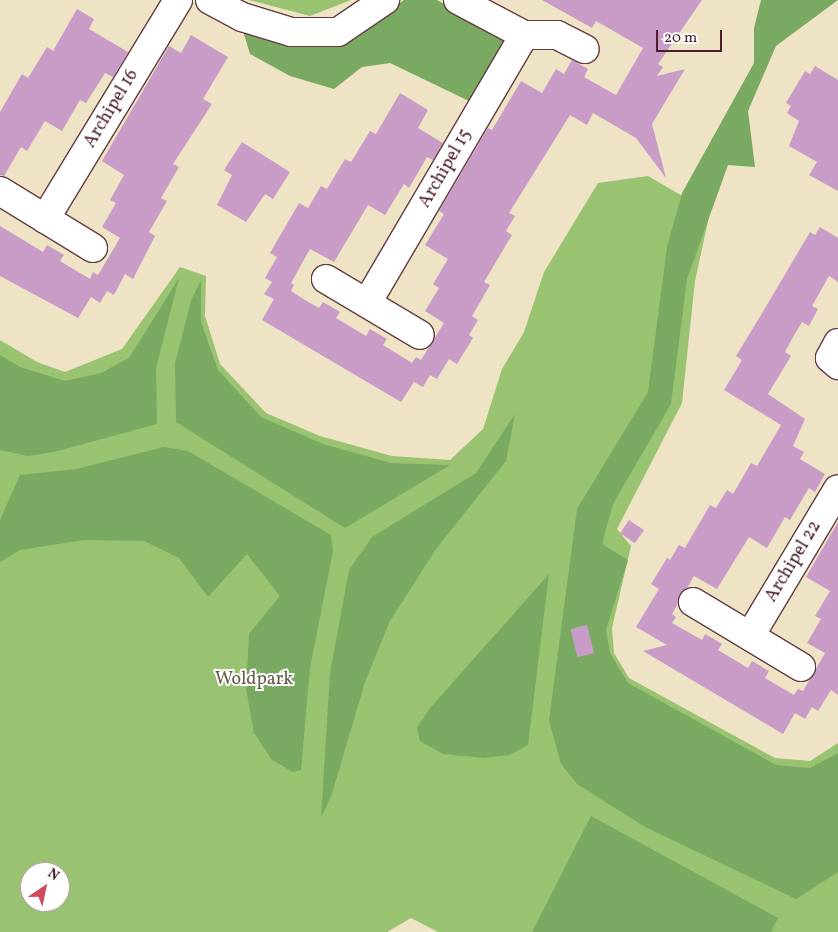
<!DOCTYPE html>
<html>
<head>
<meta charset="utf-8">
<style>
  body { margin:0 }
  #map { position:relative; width:838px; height:932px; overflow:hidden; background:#efe3c5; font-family:Vollkorn,serif }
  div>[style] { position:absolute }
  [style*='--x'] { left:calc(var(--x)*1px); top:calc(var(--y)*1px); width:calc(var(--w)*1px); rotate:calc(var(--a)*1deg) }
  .green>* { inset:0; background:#99c370 }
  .forest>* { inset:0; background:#7aa962 }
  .building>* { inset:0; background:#c89cc7; transform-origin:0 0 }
  .roads { filter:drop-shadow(1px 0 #633c42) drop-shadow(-1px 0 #633c42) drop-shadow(0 1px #633c42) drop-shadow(0 -1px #633c42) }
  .minor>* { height:28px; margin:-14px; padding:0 14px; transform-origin:14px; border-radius:14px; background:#fff }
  span { translate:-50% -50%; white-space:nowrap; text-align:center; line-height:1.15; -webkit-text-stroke:4px #fff; paint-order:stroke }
  .street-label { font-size:18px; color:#4a1f2b }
  .park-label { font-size:18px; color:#665843 }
  .north { position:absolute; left:20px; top:862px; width:50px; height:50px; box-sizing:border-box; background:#fff; border:1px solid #b7a5aa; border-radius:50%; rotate:34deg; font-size:14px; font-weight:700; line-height:20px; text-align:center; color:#4a1f2b }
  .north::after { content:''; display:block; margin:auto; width:18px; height:22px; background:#d1495b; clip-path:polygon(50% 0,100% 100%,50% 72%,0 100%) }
  .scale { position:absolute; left:656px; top:30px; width:66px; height:22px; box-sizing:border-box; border:2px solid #4a1f2b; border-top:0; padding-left:6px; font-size:15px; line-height:18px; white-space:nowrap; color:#4a1f2b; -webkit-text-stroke:4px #fff; paint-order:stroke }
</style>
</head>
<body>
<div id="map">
  <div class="green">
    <div style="clip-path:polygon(249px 0,351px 0,310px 16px)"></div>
    <div style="clip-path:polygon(evenodd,648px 176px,710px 212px,695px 281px,682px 403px,617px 529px,631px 546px,612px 628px,614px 653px,629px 678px,775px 758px,810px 761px,838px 743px,838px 932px,438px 932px,411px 918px,387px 932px,0 932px,0 340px,37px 362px,65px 372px,122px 349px,180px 267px,206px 276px,205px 316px,220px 364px,266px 413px,320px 436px,392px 456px,450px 460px,483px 429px,502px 369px,524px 332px,544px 272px,598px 183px,648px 176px,30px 872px,60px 872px,60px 902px,30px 902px,30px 872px)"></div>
  </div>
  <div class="forest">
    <div style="clip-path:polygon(404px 0,437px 0,506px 39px,471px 102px,390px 63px,362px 67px,334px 89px,290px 76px,250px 54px,240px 21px,371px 22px)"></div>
    <div style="clip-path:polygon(761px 0,838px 0,776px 46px,748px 111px,755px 167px,728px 165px,687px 279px,671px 404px,613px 504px,602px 544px,628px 560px,606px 630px,610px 653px,628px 683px,776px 765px,810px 768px,838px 753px,838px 872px,796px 899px,645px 827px,577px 784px,561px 764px,549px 720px,577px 509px,648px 392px,667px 247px,682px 193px,754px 63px,754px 28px)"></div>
    <div style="clip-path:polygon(179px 278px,156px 368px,157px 424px,54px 452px,28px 456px,0 450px,0 355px,20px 367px,65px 381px,101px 373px,129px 358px)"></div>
    <div style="clip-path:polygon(201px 280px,201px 322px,218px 370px,261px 417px,323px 444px,391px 463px,450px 465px,345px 528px,176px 422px,175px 363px,191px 301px)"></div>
    <div style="clip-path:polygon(515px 414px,506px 461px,436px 549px,390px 621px,365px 682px,331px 797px,321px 817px,330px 673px,349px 570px,372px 537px,476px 473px)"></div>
    <div style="clip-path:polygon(164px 447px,188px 451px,331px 535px,333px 551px,310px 668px,301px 770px,293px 772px,272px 760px,254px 733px,246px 689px,249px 634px,280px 596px,247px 554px,208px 597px,179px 558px,144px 541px,84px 540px,20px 550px,0 562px,0 520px,20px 475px,76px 469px)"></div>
    <div style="clip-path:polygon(549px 574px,528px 745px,509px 755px,484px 758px,443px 754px,420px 741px,417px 728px,430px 708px)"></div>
    <div style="clip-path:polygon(591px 816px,778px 918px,771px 932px,532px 932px)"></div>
  </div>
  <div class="building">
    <div style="clip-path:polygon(542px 0,702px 0,658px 64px,663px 67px,657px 76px,685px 69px,652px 124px,666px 178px,636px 138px,593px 113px,587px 125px,570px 115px,509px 213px,515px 216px,506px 231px,512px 235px,484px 282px,490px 285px,472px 316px,478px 320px,469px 335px,473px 338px,457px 364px,449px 359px,437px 379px,430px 375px,423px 387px,414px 382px,401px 402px,262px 320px,274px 299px,264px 294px,272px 282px,265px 278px,277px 257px,270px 253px,299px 203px,308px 208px,321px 186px,327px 189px,345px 159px,351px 162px,370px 131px,376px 134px,400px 93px,428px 110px,418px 128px,443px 143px,433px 160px,427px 157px,409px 188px,404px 184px,385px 215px,368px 205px,334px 262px,310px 249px,291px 283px,294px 285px,291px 291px,305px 300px,319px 308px,323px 302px,340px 312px,336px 318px,366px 336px,370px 329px,387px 339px,383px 345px,412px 363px,416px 357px,421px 360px,444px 323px,425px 311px,439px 288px,433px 284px,448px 259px,425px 245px,444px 214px,439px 211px,488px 128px,492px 130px,521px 81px,542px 93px,556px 69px,564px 74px,572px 60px,588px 69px,584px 77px,616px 95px,643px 48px,596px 21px,592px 28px)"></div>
    <div style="clip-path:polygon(77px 9px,94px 19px,89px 29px,128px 52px,113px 77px,105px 73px,86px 103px,80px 100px,62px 131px,45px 121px,27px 151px,21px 147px,4px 176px,0 175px,0 112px,22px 74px,28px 78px,47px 47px,53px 51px)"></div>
    <div style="clip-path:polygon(191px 35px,228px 57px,203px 99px,212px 104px,173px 164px,179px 167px,161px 198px,167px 201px,149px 232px,155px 236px,133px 279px,125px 274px,114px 295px,107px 291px,100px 303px,91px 297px,78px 318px,0 276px,0 226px,43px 252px,47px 245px,64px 255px,60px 261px,90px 279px,93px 272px,98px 275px,120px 238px,102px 227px,116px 203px,110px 200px,124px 175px,102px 161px,169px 46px,181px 53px)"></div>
    <div style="clip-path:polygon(815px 66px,838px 80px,838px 191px,809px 175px,817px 162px,789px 146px,799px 121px,787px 113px,791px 106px,786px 103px,805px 71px,810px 74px)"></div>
    <div style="clip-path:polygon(242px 142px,290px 172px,273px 199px,265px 194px,246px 222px,217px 205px,232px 175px,224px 170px)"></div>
    <div style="clip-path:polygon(820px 227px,838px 238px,838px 282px,829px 276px,812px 306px,818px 309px,809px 326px,802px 322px,793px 337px,785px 352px,791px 356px,768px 394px,805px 419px,793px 446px,804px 452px,800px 459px,825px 474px,815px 492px,809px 488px,790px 520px,785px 517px,767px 548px,749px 537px,717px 589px,694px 576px,672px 614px,676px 617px,672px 623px,702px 640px,705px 634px,714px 639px,722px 644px,718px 650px,748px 668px,752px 661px,769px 671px,765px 678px,794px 695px,798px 689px,803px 691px,825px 653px,807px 643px,821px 619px,815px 616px,830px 591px,806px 577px,838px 522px,838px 695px,831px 690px,818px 711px,812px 707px,805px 719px,795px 713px,783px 734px,643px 651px,667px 645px,636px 627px,659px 589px,651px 584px,667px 558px,670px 560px,679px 545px,685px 548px,710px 505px,716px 508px,727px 490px,733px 494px,751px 463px,757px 466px,781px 425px,724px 390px,742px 360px,736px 356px,764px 310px,810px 232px,815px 235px)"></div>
    <div style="left:629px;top:520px;width:18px;height:16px;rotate:34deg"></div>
    <div style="left:587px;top:625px;width:29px;height:17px;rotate:76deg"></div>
  </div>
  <div class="roads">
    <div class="minor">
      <div style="--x:210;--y:0;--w:36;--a:28"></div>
      <div style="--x:242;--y:17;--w:51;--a:17"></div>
      <div style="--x:291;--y:32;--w:47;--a:0"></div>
      <div style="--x:338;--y:32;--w:57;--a:-34.2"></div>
      <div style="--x:458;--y:0;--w:75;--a:27.9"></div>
      <div style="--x:524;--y:35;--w:33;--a:0"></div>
      <div style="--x:557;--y:35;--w:31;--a:27"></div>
      <div style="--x:0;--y:191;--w:109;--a:31.5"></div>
      <div style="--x:45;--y:219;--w:256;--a:-58.7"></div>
      <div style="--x:326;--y:279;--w:109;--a:30.8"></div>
      <div style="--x:367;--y:303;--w:311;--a:-59.6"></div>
      <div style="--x:838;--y:343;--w:17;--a:118"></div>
      <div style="--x:830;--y:358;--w:11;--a:41"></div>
      <div style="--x:693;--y:602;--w:126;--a:31"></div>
      <div style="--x:750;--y:636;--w:171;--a:-59.1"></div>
    </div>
  </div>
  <div class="street-label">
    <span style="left:112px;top:109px;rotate:-59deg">Archipel 16</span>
    <span style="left:446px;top:169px;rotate:-60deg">Archipel 15</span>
    <span style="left:794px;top:562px;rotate:-59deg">Archipel 22</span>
  </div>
  <div class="park-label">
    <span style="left:254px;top:680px">Woldpark</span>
  </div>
  <div class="north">N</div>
  <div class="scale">20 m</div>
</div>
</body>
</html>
